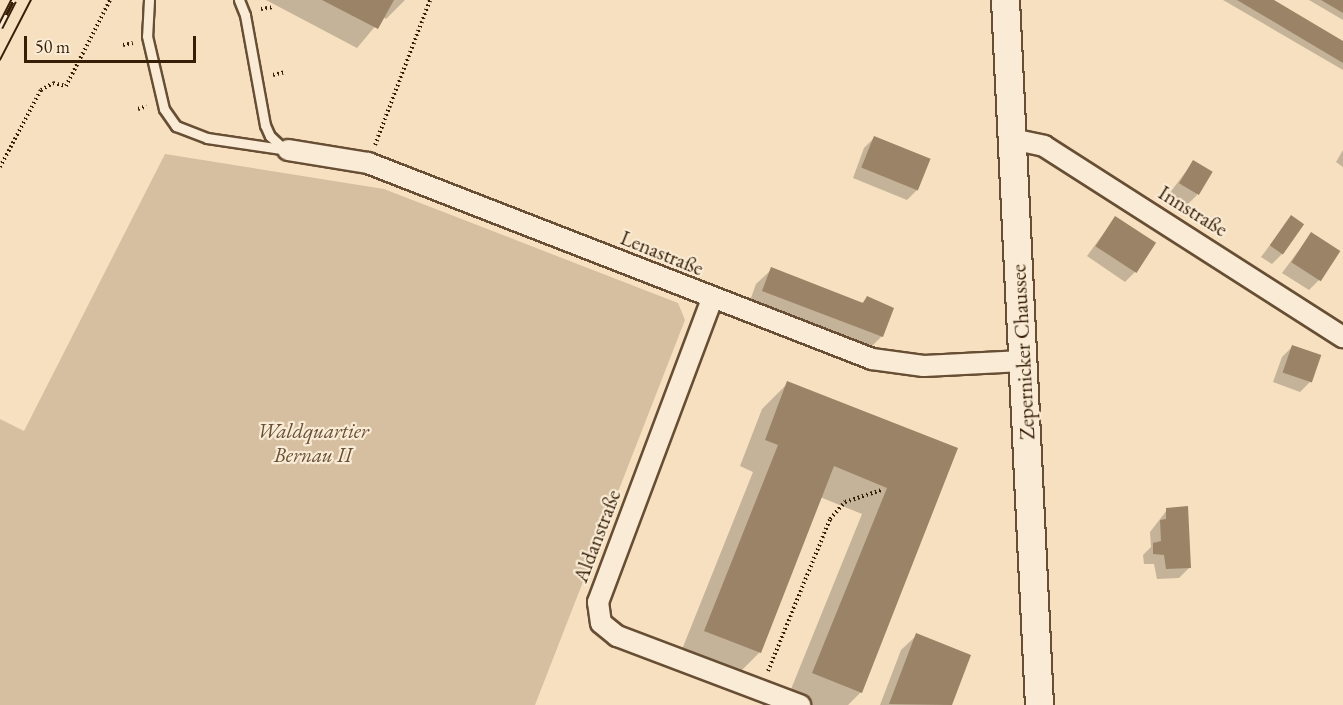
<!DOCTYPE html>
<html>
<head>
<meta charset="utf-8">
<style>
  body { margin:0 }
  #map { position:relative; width:1343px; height:705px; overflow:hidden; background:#f6e0bf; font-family:"EB Garamond",serif }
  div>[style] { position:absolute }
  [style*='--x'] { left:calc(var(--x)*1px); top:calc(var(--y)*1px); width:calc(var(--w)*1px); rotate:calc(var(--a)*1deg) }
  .green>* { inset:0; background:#d6bfa0 }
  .shadow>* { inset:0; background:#0003 }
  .building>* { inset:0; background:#9a8366; transform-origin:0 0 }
  .path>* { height:4px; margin-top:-2px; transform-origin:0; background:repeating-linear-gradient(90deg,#371e06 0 1.5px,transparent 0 4.5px) }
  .roads { filter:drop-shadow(2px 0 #674e34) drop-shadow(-2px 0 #674e34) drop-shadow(0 2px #674e34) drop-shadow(0 -2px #674e34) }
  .service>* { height:9px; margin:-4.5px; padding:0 4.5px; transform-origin:4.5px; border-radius:4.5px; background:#f9ebd5 }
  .minor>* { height:20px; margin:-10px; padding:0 10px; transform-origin:10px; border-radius:10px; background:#f9ebd5 }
  .secondary>* { height:27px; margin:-13.5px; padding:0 13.5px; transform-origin:13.5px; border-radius:13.5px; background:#f9ebd5 }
  .tram>* { height:1.5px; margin:-0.75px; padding:0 0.75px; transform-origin:0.75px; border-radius:0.75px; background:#371e06 }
  .rail>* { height:7px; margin-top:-3.5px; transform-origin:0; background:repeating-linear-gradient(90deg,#f9ebd5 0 14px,#371e06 0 28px); box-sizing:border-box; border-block:2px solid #371e06 }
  span { translate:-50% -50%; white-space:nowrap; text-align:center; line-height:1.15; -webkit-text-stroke:4.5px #f9ebd5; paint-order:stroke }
  .street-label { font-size:21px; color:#371e06 }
  .park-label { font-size:21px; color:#674e34; font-style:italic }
  .scale { position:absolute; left:24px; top:36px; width:172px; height:27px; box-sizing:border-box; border:3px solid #371e06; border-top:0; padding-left:8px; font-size:18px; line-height:21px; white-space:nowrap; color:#371e06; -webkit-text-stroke:4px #f9ebd5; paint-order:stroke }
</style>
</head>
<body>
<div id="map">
  <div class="green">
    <div style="clip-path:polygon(165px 154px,384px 189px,678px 303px,685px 320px,535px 705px,0 705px,0 419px,24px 431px)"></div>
  </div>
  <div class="shadow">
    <div style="clip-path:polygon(266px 0,405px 0,386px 19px,383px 17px,357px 48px)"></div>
    <div style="clip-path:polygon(1223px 0,1271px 0,1343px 43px,1343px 70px)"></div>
    <div style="clip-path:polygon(1309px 0,1343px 0,1343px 20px)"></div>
    <div style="clip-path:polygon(874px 138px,929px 160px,917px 190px,907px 200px,853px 178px,864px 148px)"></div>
    <div style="clip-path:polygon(1343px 150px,1343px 167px,1336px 162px)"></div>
    <div style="clip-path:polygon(1193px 162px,1197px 195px,1187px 205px,1169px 194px)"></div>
    <div style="clip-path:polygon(1291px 217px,1282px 254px,1272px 264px,1261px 257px)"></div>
    <div style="clip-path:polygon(1115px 218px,1135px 272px,1125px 282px,1087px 256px)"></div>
    <div style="clip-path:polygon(1311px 234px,1319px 280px,1309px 290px,1282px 273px)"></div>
    <div style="clip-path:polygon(772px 269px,861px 304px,867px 298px,882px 336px,867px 351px,748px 306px,756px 284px)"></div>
    <div style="clip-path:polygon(1293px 346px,1310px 382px,1300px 392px,1273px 382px,1282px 357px)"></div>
    <div style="clip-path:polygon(788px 383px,956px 449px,861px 692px,848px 705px,802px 705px,787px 699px,862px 514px,820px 497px,760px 652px,734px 678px,679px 657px,753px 472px,740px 466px,762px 409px)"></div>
    <div style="clip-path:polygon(1167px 510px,1189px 568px,1179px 578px,1157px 579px,1154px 564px,1144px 564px,1143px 555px,1151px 547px,1150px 532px)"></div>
    <div style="clip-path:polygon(917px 635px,969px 656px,950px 705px,880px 705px,901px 650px)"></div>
  </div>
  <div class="building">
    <div style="clip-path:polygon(322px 0,394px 0,378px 29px)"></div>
    <div style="clip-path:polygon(1237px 0,1274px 0,1343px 41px,1343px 63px)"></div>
    <div style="clip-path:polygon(1321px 0,1343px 0,1343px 13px)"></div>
    <div style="left:874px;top:136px;width:61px;height:34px;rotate:22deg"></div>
    <div style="left:1193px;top:160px;width:23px;height:27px;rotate:31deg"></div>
    <div style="left:1291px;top:215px;width:16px;height:37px;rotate:35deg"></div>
    <div style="left:1115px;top:216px;width:49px;height:36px;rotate:33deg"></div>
    <div style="left:1311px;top:232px;width:35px;height:36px;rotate:33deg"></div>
    <div style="clip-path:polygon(771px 267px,863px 303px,867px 296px,894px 308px,883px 337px,762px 291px)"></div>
    <div style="left:1292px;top:345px;width:31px;height:29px;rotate:19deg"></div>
    <div style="clip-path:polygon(787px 381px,958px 448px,862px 693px,812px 673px,887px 488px,834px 466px,761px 653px,704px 631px,778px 445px,765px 440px)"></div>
    <div style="clip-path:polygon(1188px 506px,1191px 568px,1166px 569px,1164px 555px,1153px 554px,1153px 543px,1161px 541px,1160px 520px,1166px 519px,1166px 508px)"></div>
    <div style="clip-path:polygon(916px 633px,971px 655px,952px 705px,889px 704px)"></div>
  </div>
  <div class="path">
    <div style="--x:261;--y:9;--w:12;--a:-9"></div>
    <div style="--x:123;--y:45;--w:10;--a:-11"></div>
    <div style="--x:273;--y:75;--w:12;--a:-14"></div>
    <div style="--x:138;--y:109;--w:9;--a:-18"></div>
    <div style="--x:375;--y:145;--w:155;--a:-69.2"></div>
    <div style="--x:0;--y:167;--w:87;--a:-62"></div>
    <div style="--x:41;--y:90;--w:14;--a:-30"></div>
    <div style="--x:53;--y:83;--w:13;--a:13"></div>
    <div style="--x:66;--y:86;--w:97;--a:-62.9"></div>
    <div style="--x:768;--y:671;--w:164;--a:-67.8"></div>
    <div style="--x:830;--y:519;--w:23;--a:-49"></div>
    <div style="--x:845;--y:502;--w:39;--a:-18"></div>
  </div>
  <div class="roads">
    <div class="service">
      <div style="--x:149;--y:0;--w:36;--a:93"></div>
      <div style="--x:147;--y:36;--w:75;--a:76.9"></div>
      <div style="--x:164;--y:109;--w:21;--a:55"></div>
      <div style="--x:176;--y:126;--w:33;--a:21"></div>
      <div style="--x:207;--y:138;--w:82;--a:8.4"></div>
      <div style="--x:239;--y:0;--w:16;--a:68"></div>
      <div style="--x:245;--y:15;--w:112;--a:79.7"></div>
      <div style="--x:265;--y:125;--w:12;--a:66"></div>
      <div style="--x:270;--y:136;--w:18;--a:43"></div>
    </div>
    <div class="minor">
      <div style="--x:1012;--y:139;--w:33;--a:12"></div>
      <div style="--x:1044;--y:146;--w:355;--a:32.6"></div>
      <div style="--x:288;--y:150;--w:81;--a:9.2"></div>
      <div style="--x:368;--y:163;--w:541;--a:21.25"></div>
      <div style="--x:872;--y:359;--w:52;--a:7.7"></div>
      <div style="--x:924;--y:366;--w:99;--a:-2.9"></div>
      <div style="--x:712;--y:299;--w:324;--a:110.6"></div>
      <div style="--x:598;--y:602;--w:21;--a:82"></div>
      <div style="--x:601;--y:623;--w:21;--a:39"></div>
      <div style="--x:617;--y:636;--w:196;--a:20.7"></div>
    </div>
    <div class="secondary">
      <div style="--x:1005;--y:0;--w:706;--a:87.24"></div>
    </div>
  </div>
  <div class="tram">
    <div style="--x:0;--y:60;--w:68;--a:-62.7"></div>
  </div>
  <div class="rail">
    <div style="--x:0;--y:27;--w:30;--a:-63"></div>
  </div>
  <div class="street-label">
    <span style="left:1193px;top:211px;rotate:32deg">Innstraße</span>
    <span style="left:662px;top:253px;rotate:22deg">Lenastraße</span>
    <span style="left:1023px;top:352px;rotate:-93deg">Zepernicker Chaussee</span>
    <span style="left:597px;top:536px;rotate:-69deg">Aldanstraße</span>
  </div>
  <div class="park-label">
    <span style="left:313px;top:443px">Waldquartier<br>Bernau II</span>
  </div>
  <div class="scale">50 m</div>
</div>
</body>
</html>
